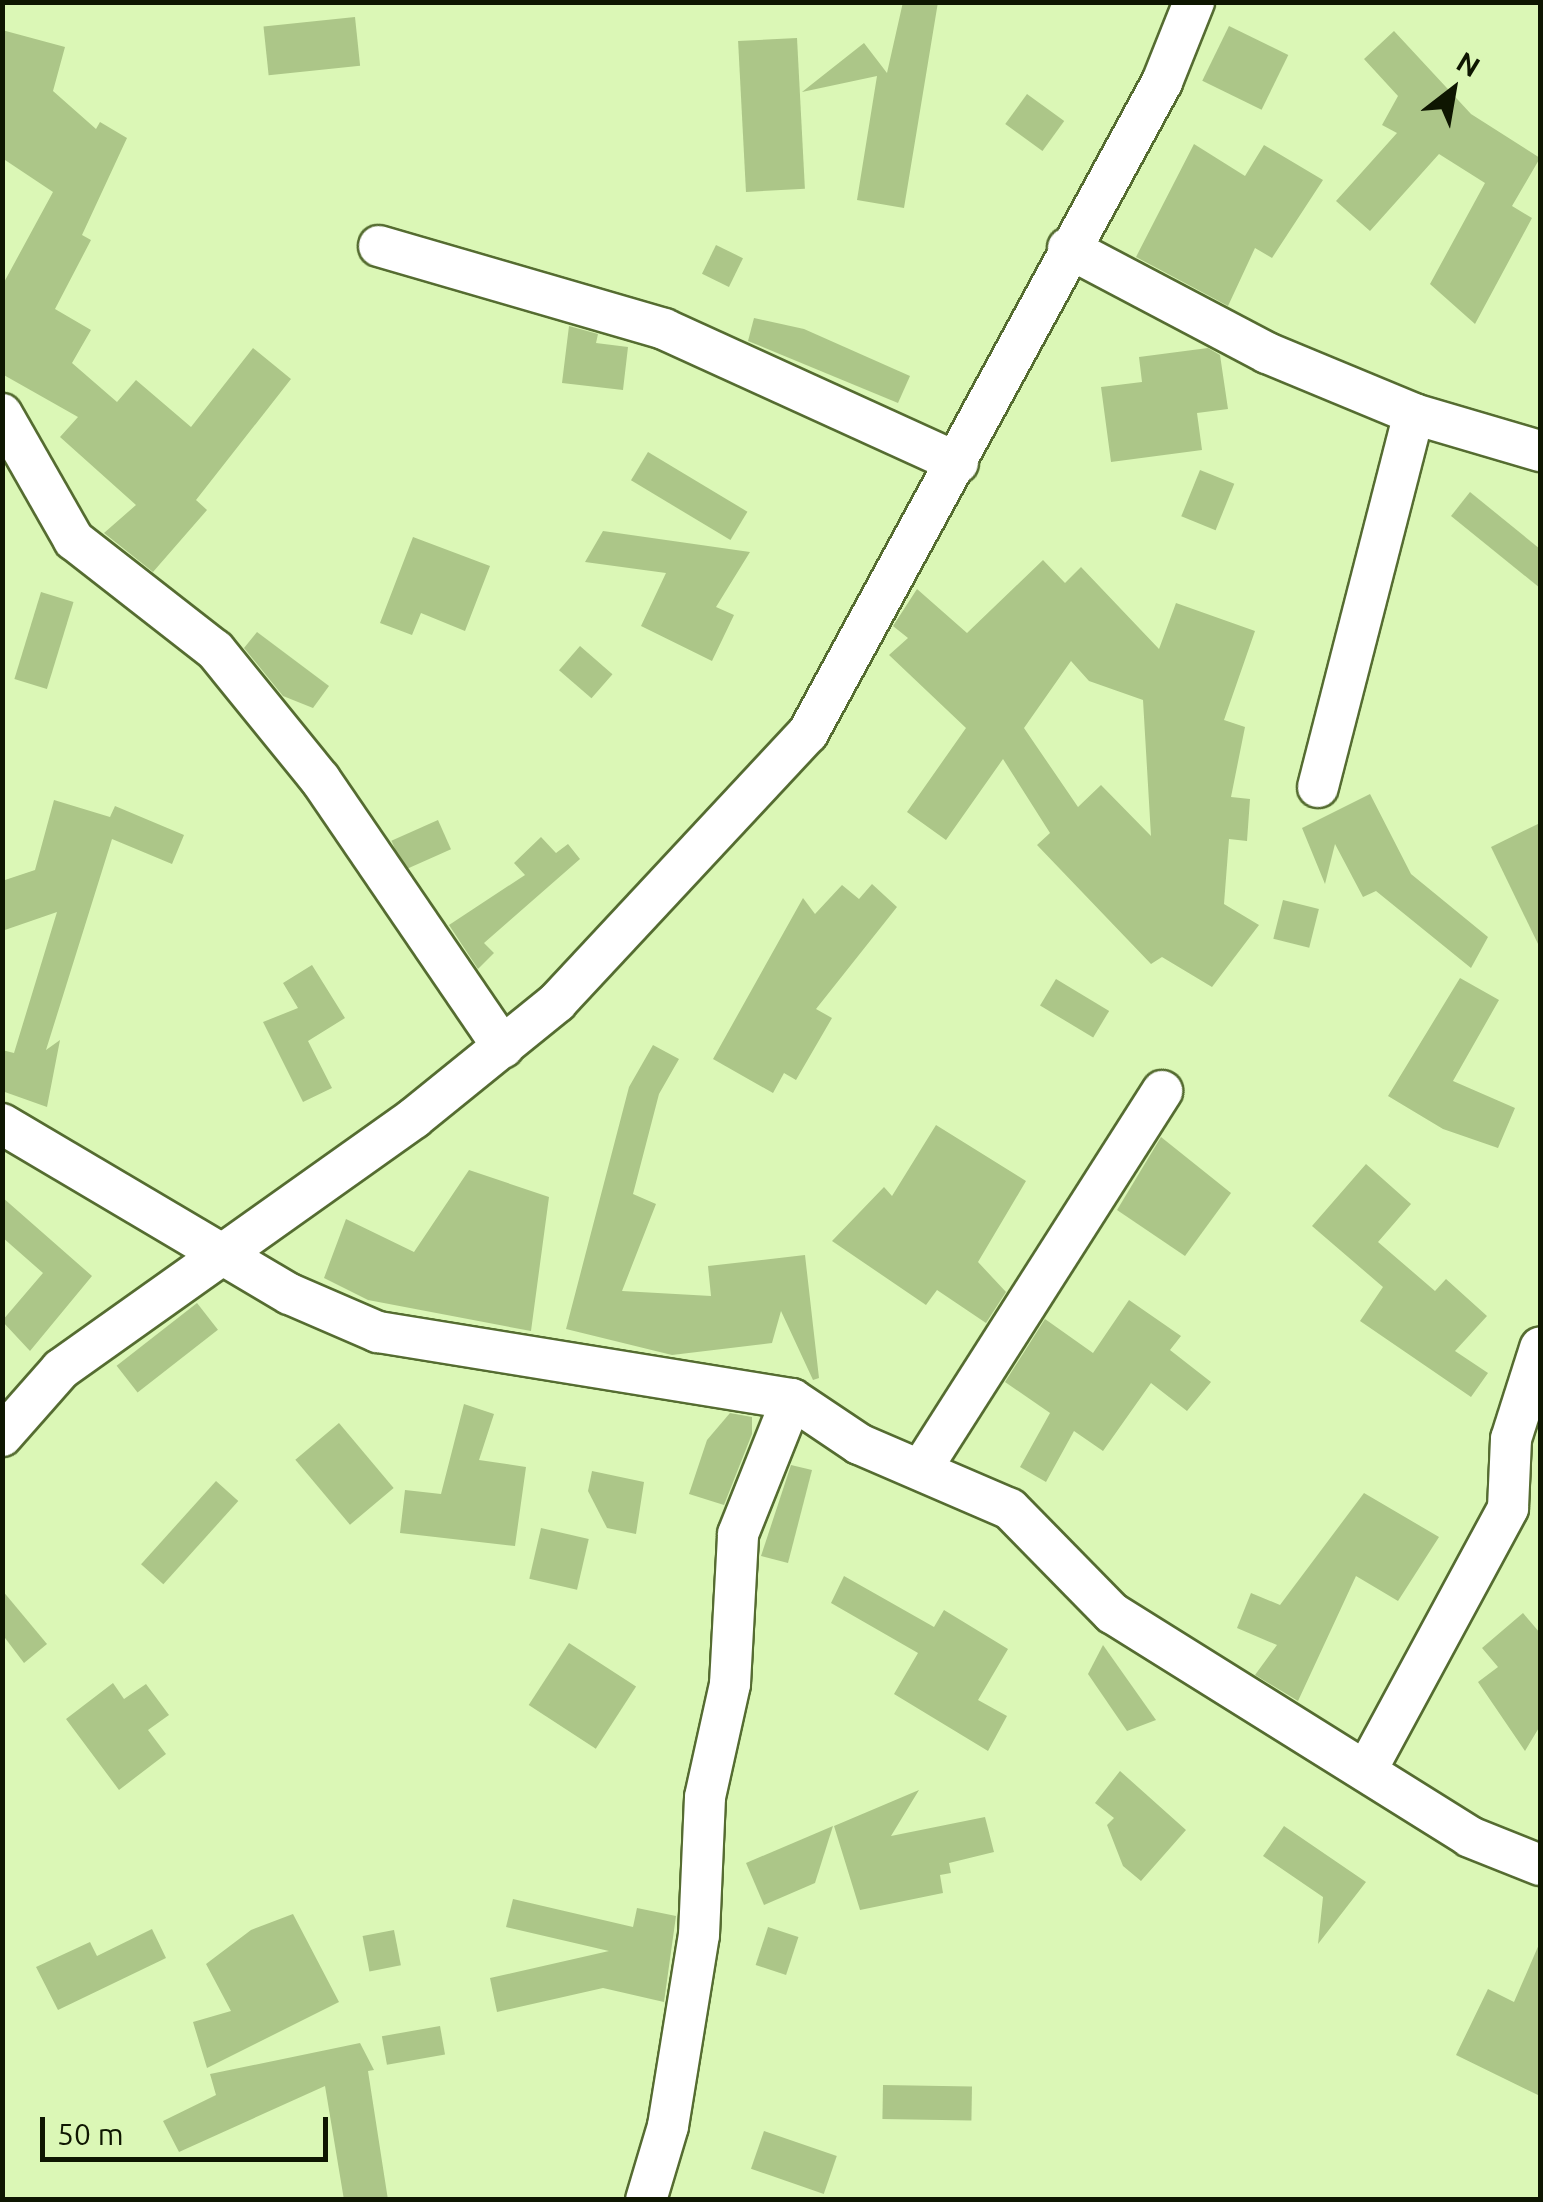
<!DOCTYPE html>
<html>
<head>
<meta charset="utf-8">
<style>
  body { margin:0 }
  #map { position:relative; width:1543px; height:2202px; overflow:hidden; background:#dbf7b6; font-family:Ubuntu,sans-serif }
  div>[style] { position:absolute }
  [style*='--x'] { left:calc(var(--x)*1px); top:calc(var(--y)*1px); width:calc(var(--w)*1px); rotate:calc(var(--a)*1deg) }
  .building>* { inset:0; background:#acc688; transform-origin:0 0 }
  .roads { filter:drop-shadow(2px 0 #556c31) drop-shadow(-2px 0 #556c31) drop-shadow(0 2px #556c31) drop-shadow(0 -2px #556c31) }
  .street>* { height:40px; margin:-20px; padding:0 20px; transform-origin:20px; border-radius:20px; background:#fff }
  span { translate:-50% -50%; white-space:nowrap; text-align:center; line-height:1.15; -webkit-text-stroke:10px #dbf7b6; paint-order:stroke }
  .frame { position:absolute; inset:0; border:5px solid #0e1601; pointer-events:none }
  .north { position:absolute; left:1403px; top:40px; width:100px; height:100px; -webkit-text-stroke:8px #dbf7b6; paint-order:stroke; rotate:31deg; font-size:28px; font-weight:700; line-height:40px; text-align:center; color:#0e1601 }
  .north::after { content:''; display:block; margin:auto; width:35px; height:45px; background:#0e1601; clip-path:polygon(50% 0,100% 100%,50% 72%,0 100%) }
  .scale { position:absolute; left:40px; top:2117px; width:288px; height:45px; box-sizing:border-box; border:5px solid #0e1601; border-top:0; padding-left:12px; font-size:30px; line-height:35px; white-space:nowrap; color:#0e1601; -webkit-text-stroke:8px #dbf7b6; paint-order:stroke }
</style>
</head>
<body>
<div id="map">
  <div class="building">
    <div style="clip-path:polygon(903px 2px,938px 2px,904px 208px,857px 200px,877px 76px,802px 92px,864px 43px,887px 73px)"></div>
    <div style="left:355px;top:17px;width:49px;height:92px;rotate:84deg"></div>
    <div style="left:1229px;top:26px;width:66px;height:61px;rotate:26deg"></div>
    <div style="clip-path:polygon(2px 30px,65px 47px,53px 91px,96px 129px,100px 122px,127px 138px,82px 235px,91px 240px,55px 309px,91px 330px,72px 363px,117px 402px,136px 380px,191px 427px,253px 348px,291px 379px,196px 500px,207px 510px,153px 572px,104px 533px,136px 505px,60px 437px,78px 417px,2px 374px,2px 286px,53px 192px,2px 158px)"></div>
    <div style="clip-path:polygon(1394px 31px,1471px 114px,1540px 158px,1512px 206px,1532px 218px,1475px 324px,1430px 284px,1485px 183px,1439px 154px,1370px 231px,1336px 201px,1397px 133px,1382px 125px,1398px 96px,1364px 59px)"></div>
    <div style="left:797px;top:38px;width:151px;height:59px;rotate:87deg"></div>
    <div style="left:1027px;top:94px;width:46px;height:37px;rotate:36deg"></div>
    <div style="clip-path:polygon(1194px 144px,1245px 176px,1264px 145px,1323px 180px,1272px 258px,1255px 248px,1228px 306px,1136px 257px)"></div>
    <div style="left:716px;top:245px;width:30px;height:32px;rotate:26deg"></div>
    <div style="clip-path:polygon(754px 318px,804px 329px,910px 376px,898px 403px,748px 341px)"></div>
    <div style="clip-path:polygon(569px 326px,598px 334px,596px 343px,628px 347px,623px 390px,562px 383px)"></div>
    <div style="clip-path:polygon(1208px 348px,1220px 355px,1228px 409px,1197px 413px,1202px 450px,1111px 462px,1101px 387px,1142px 382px,1139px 357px)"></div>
    <div style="left:648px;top:452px;width:116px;height:33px;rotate:31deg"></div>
    <div style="left:1200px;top:470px;width:37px;height:50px;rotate:22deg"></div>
    <div style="clip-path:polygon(1470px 492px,1540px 549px,1540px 588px,1451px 516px)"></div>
    <div style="clip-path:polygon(603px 531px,750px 552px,716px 607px,734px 615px,712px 661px,641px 626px,666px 573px,585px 562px)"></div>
    <div style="clip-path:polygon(413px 537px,490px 566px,465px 631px,421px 613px,412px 635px,380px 623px)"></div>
    <div style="clip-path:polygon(evenodd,1043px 560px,1065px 583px,1081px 567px,1159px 649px,1176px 603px,1255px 631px,1224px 720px,1245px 727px,1231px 797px,1250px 799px,1247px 841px,1229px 839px,1224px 904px,1259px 925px,1212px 987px,1162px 957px,1151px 964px,1037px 845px,1050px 833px,1003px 759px,946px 840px,907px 812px,966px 728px,889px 655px,908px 638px,893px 626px,917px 589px,967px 633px,1043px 560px,1071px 661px,1089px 681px,1143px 700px,1151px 836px,1101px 785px,1078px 807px,1024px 728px,1071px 661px)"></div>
    <div style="left:41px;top:592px;width:34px;height:91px;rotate:17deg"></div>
    <div style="clip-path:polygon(257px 632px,329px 686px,313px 708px,283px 696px,244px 648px)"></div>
    <div style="left:580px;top:646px;width:43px;height:32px;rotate:41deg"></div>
    <div style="clip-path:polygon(1370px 794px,1411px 874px,1488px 937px,1471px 968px,1376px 891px,1363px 897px,1335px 844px,1325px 884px,1302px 828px)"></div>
    <div style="clip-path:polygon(54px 800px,110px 817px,115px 806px,184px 835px,172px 864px,112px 839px,46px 1050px,60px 1040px,47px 1107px,2px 1091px,2px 1050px,14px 1053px,57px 912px,2px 931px,2px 881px,35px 870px)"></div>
    <div style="left:438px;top:820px;width:32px;height:51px;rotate:66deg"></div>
    <div style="clip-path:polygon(1540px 823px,1540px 948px,1491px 847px)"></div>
    <div style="clip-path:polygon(541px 837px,556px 853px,568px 844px,580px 859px,484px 943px,494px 953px,478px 969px,449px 925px,525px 875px,514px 863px)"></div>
    <div style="clip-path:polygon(872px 884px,897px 907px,816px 1009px,832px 1018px,796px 1080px,784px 1073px,773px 1093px,713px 1059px,803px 898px,815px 914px,842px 885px,859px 899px)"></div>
    <div style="left:1283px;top:900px;width:37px;height:40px;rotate:14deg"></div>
    <div style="clip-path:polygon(312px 965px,345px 1018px,308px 1041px,332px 1088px,303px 1102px,263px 1022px,298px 1008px,283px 983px)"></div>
    <div style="clip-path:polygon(1460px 978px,1499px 1000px,1453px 1081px,1515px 1108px,1498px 1148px,1443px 1129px,1388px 1096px)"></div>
    <div style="left:1056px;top:979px;width:62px;height:31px;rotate:31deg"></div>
    <div style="clip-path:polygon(653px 1045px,679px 1059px,659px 1094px,633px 1194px,656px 1204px,622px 1291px,711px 1296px,708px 1266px,805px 1255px,819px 1378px,813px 1380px,781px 1311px,772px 1343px,672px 1355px,566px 1329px,629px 1087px)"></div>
    <div style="clip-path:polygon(936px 1125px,1026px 1181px,978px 1262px,1006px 1292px,986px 1323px,937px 1290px,926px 1305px,832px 1241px,884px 1187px,892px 1196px)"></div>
    <div style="clip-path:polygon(1161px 1137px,1231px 1193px,1185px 1256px,1117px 1210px)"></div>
    <div style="clip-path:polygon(1366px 1164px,1411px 1204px,1378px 1242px,1435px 1291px,1446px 1279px,1487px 1316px,1455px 1351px,1488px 1373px,1471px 1397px,1360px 1321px,1383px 1287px,1312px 1226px)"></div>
    <div style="clip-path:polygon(469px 1170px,549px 1197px,531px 1331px,368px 1300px,324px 1278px,346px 1219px,414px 1252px)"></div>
    <div style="clip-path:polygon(2px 1197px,92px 1276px,30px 1351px,2px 1321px,43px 1273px,2px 1237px)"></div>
    <div style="clip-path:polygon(1129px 1300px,1181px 1336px,1170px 1350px,1211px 1382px,1187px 1411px,1151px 1383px,1103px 1451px,1074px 1431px,1046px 1482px,1020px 1467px,1050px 1413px,1005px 1382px,1045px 1319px,1093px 1353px)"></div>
    <div style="left:197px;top:1303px;width:34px;height:102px;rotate:52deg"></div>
    <div style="clip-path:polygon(464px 1404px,494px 1414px,479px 1460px,526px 1467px,515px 1546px,400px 1533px,405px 1490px,441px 1494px)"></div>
    <div style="clip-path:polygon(730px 1413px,752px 1417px,752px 1434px,724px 1505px,689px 1494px,707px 1440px)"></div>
    <div style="left:339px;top:1423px;width:85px;height:57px;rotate:50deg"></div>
    <div style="clip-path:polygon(791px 1465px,812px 1470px,788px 1563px,761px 1556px)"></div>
    <div style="clip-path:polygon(592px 1471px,644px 1482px,636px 1534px,607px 1528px,588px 1491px)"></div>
    <div style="left:216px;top:1481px;width:30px;height:112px;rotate:42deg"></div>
    <div style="clip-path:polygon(1364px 1493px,1439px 1537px,1398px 1601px,1356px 1576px,1298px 1701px,1255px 1675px,1277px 1645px,1237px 1628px,1251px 1593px,1280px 1605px)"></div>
    <div style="left:541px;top:1528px;width:49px;height:52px;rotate:13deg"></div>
    <div style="clip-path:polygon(844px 1576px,934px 1627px,944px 1610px,1008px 1649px,978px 1700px,1007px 1716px,988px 1751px,894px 1694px,918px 1653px,831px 1603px)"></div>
    <div style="clip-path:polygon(2px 1590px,47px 1644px,24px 1663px,2px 1634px)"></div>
    <div style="clip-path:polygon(1523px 1613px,1540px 1633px,1540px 1726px,1525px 1751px,1478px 1682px,1498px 1667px,1482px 1648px)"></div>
    <div style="left:569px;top:1643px;width:80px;height:74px;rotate:33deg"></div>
    <div style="clip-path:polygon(1103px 1645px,1156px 1720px,1127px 1731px,1088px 1674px)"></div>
    <div style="clip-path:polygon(113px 1683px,124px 1699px,146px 1684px,169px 1715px,148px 1730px,166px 1754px,119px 1790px,66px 1719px)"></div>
    <div style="clip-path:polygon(1120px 1771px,1186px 1830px,1141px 1881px,1123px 1866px,1107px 1825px,1114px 1818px,1095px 1803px)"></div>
    <div style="clip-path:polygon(919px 1790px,891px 1836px,985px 1817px,994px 1852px,949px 1863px,951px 1873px,940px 1875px,943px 1893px,860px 1910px,834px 1826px)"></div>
    <div style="clip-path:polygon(833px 1826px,815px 1883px,764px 1905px,746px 1863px)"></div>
    <div style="clip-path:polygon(1284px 1826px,1366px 1882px,1318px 1944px,1323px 1897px,1263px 1856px)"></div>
    <div style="clip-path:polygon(513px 1899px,633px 1927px,637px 1908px,676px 1916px,664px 2002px,603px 1988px,497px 2012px,490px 1978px,609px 1951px,506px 1927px)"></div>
    <div style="clip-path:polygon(293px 1914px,339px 2002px,207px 2068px,193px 2022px,231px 2011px,206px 1964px,251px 1930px)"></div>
    <div style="left:768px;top:1927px;width:32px;height:40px;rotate:18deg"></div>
    <div style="clip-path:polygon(152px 1929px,166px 1958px,58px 2010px,36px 1967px,90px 1942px,97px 1956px)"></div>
    <div style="left:394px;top:1930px;width:36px;height:32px;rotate:79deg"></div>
    <div style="clip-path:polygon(1540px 1942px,1540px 2096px,1456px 2055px,1488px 1989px,1514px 2002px)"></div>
    <div style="left:440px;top:2026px;width:29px;height:59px;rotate:80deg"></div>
    <div style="clip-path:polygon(360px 2043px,374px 2070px,368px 2071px,388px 2200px,344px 2200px,325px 2086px,179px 2152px,163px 2121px,216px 2095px,210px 2074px)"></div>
    <div style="left:883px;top:2085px;width:89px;height:34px;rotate:1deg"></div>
    <div style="left:764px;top:2131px;width:77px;height:40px;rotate:19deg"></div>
  </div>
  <div class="roads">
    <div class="street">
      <div style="--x:379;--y:246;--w:297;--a:16.2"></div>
      <div style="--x:664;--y:329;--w:323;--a:24.5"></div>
      <div style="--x:1068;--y:248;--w:225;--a:27.8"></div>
      <div style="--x:1267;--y:353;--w:159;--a:22.5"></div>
      <div style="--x:1414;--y:414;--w:131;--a:16.4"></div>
      <div style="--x:2;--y:414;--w:145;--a:60.3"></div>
      <div style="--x:74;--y:540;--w:179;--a:38"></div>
      <div style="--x:215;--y:650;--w:166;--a:50.9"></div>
      <div style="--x:320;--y:779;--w:325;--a:55.7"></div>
      <div style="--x:1318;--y:787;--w:385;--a:-75.6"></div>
      <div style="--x:2;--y:1124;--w:334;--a:30.6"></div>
      <div style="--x:290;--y:1294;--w:96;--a:23.4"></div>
      <div style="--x:378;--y:1332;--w:419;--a:9.2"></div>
      <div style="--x:792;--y:1399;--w:81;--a:33.9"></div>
      <div style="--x:859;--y:1444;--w:164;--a:23.3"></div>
      <div style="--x:1010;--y:1509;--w:146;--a:45.6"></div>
      <div style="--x:1112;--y:1613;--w:422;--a:32"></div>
      <div style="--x:1470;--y:1837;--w:75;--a:21.8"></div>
      <div style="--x:2;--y:1436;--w:89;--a:-48.6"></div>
      <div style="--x:61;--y:1369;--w:433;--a:-35.4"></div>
      <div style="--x:414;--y:1118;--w:184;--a:-39"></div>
      <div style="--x:557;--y:1002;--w:368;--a:-47"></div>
      <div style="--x:808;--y:733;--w:741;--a:-61.46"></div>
      <div style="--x:1162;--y:82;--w:86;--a:-68.2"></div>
      <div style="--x:922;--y:1468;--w:447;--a:-57.5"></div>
      <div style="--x:1366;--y:1771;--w:299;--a:-61.6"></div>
      <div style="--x:1508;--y:1508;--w:69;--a:-87.5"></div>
      <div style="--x:1511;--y:1439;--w:96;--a:-72.3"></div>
      <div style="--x:646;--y:2200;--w:77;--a:-73.4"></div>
      <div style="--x:668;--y:2126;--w:193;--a:-80.8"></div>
      <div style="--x:699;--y:1935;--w:138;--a:-87.5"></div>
      <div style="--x:705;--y:1797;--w:116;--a:-77.5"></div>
      <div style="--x:730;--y:1684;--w:150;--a:-86.9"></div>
      <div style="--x:738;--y:1534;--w:145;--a:-68.2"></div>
    </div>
  </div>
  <div class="frame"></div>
  <div class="north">N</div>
  <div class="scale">50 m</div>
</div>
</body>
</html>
